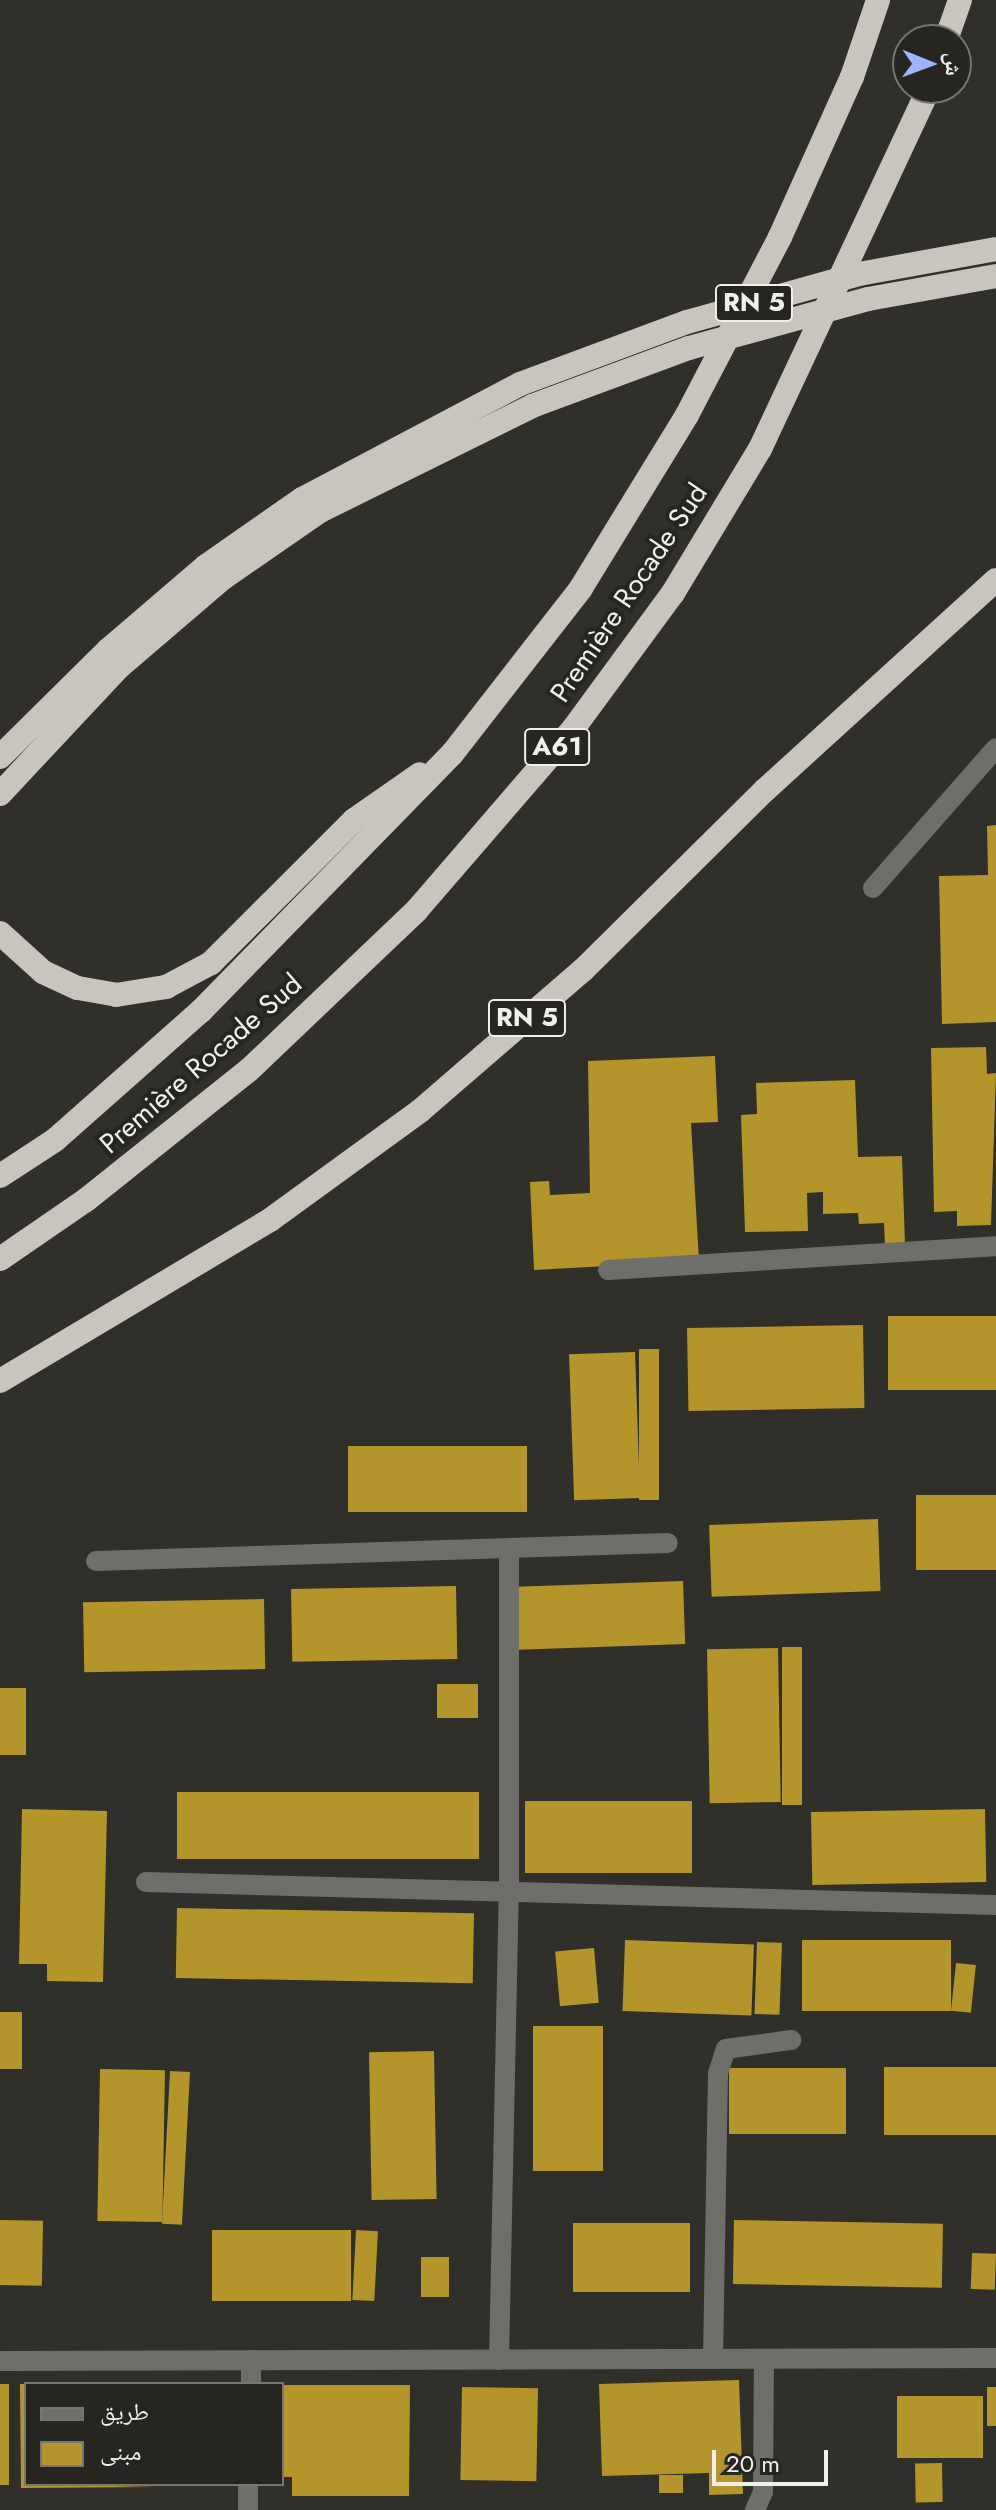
<!DOCTYPE html>
<html>
<head>
<meta charset="utf-8">
<style>
  body { margin:0 }
  #map { position:relative; width:996px; height:2510px; overflow:hidden; background:#302f2a; font-family:Jost,"Noto Naskh Arabic",sans-serif }
  div>[style] { position:absolute }
  [style*='--x'] { left:calc(var(--x)*1px); top:calc(var(--y)*1px); width:calc(var(--w)*1px); rotate:calc(var(--a)*1deg) }
  .building>* { inset:0; background:#b3952c; transform-origin:0 0 }
  .minor>* { height:20px; margin:-10px; padding:0 10px; transform-origin:10px; border-radius:10px; background:#6f6e6b }
  .motorway>* { height:24px; margin:-12px; padding:0 12px; transform-origin:12px; border-radius:12px; background:#c7c5be }
  span { translate:-50% -50%; white-space:nowrap; text-align:center; line-height:1.15; -webkit-text-stroke:8px #262520; paint-order:stroke }
  .shield-label span { padding:2px 6px; background:#262520; border:2px solid; border-radius:6px; -webkit-text-stroke-width:0 }
  .shield-label { font-size:26px; color:#f0efec; font-weight:700 }
  .street-label { font-size:28px; color:#f0efec }
  .legend { position:absolute; left:24px; top:2382px; width:260px; height:104px; box-sizing:border-box; background:#262520; border:2px solid #777672; margin:0; padding:10px 14px; list-style:none; font-size:24px; color:#f0efec }
  .legend li { display:flex; align-items:center; gap:16px; height:40px }
  .legend b { width:40px; border:2px solid #777672 }
  .north { position:absolute; left:892px; top:24px; width:80px; height:80px; box-sizing:border-box; background:#262520; border:2px solid #777672; border-radius:50%; rotate:91deg; font-size:22px; font-weight:700; line-height:32px; text-align:center; color:#f0efec }
  .north::after { content:''; display:block; margin:auto; width:28px; height:36px; background:#a0b3fd; clip-path:polygon(50% 0,100% 100%,50% 72%,0 100%) }
  .scale { position:absolute; left:712px; top:2450px; width:116px; height:36px; box-sizing:border-box; border:4px solid #f0efec; border-top:0; padding-left:10px; font-size:24px; line-height:28px; white-space:nowrap; color:#f0efec; -webkit-text-stroke:6px #262520; paint-order:stroke }
</style>
</head>
<body>
<div id="map">
  <div class="building">
    <div style="clip-path:polygon(996px 825px,996px 1022px,942px 1024px,939px 876px,988px 875px,987px 826px)"></div>
    <div style="clip-path:polygon(986px 1047px,987px 1074px,996px 1073px,991px 1225px,957px 1226px,957px 1211px,934px 1212px,931px 1048px)"></div>
    <div style="clip-path:polygon(715px 1056px,718px 1122px,691px 1123px,699px 1261px,534px 1270px,530px 1182px,549px 1181px,550px 1195px,590px 1193px,588px 1061px)"></div>
    <div style="clip-path:polygon(855px 1080px,858px 1157px,902px 1156px,905px 1245px,885px 1246px,884px 1223px,859px 1224px,858px 1213px,823px 1214px,823px 1192px,807px 1193px,808px 1231px,745px 1232px,741px 1115px,757px 1114px,756px 1083px)"></div>
    <div style="left:996px;top:1316px;width:74px;height:108px;rotate:90deg"></div>
    <div style="left:863px;top:1325px;width:83px;height:176px;rotate:89deg"></div>
    <div style="left:639px;top:1349px;width:20px;height:151px"></div>
    <div style="left:635px;top:1352px;width:146px;height:66px;rotate:88deg"></div>
    <div style="left:527px;top:1446px;width:66px;height:179px;rotate:90deg"></div>
    <div style="left:996px;top:1495px;width:75px;height:80px;rotate:90deg"></div>
    <div style="left:878px;top:1519px;width:72px;height:169px;rotate:88deg"></div>
    <div style="left:683px;top:1581px;width:63px;height:174px;rotate:88deg"></div>
    <div style="left:456px;top:1586px;width:73px;height:165px;rotate:89deg"></div>
    <div style="left:264px;top:1599px;width:70px;height:181px;rotate:89deg"></div>
    <div style="left:782px;top:1647px;width:20px;height:158px"></div>
    <div style="left:778px;top:1648px;width:154px;height:71px;rotate:89deg"></div>
    <div style="left:478px;top:1684px;width:34px;height:41px;rotate:90deg"></div>
    <div style="left:0;top:1688px;width:26px;height:67px"></div>
    <div style="left:177px;top:1792px;width:302px;height:67px"></div>
    <div style="left:525px;top:1801px;width:167px;height:72px"></div>
    <div style="clip-path:polygon(22px 1809px,107px 1811px,103px 1982px,47px 1981px,47px 1964px,19px 1964px)"></div>
    <div style="left:985px;top:1809px;width:73px;height:174px;rotate:89deg"></div>
    <div style="left:177px;top:1908px;width:297px;height:70px;rotate:1deg"></div>
    <div style="left:625px;top:1940px;width:129px;height:71px;rotate:2deg"></div>
    <div style="left:951px;top:1940px;width:71px;height:149px;rotate:90deg"></div>
    <div style="left:757px;top:1942px;width:25px;height:72px;rotate:2deg"></div>
    <div style="left:594px;top:1948px;width:55px;height:39px;rotate:85deg"></div>
    <div style="left:956px;top:1963px;width:20px;height:48px;rotate:6deg"></div>
    <div style="left:0;top:2012px;width:22px;height:57px"></div>
    <div style="left:533px;top:2026px;width:70px;height:145px"></div>
    <div style="left:434px;top:2051px;width:148px;height:65px;rotate:89deg"></div>
    <div style="left:996px;top:2067px;width:68px;height:112px;rotate:90deg"></div>
    <div style="left:729px;top:2068px;width:117px;height:66px"></div>
    <div style="left:100px;top:2069px;width:65px;height:152px;rotate:1deg"></div>
    <div style="left:170px;top:2071px;width:20px;height:153px;rotate:3deg"></div>
    <div style="left:0;top:2220px;width:43px;height:65px;rotate:1deg"></div>
    <div style="left:734px;top:2220px;width:209px;height:64px;rotate:1deg"></div>
    <div style="left:573px;top:2223px;width:117px;height:69px"></div>
    <div style="left:351px;top:2230px;width:71px;height:139px;rotate:90deg"></div>
    <div style="left:356px;top:2230px;width:22px;height:70px;rotate:3deg"></div>
    <div style="left:972px;top:2253px;width:24px;height:36px;rotate:2deg"></div>
    <div style="left:449px;top:2257px;width:40px;height:28px;rotate:90deg"></div>
    <div style="clip-path:polygon(739px 2380px,743px 2494px,709px 2495px,709px 2473px,602px 2476px,599px 2384px)"></div>
    <div style="left:0;top:2384px;width:9px;height:101px"></div>
    <div style="clip-path:polygon(20px 2384px,26px 2384px,26px 2484px,156px 2487px,21px 2488px)"></div>
    <div style="clip-path:polygon(282px 2385px,410px 2385px,409px 2496px,292px 2496px,292px 2477px,282px 2477px)"></div>
    <div style="left:462px;top:2387px;width:76px;height:93px;rotate:1deg"></div>
    <div style="left:996px;top:2387px;width:39px;height:9px;rotate:90deg"></div>
    <div style="left:897px;top:2396px;width:86px;height:62px"></div>
    <div style="left:942px;top:2463px;width:39px;height:27px;rotate:89deg"></div>
    <div style="left:683px;top:2475px;width:18px;height:24px;rotate:90deg"></div>
  </div>
  <div class="minor">
    <div style="--x:873;--y:888;--w:186;--a:-48.7"></div>
    <div style="--x:608;--y:1270;--w:389;--a:-3.5"></div>
    <div style="--x:96;--y:1561;--w:572;--a:-1.8"></div>
    <div style="--x:146;--y:1882;--w:850;--a:1.55"></div>
    <div style="--x:713;--y:2359;--w:286;--a:-89"></div>
    <div style="--x:718;--y:2073;--w:25;--a:-72"></div>
    <div style="--x:726;--y:2049;--w:66;--a:-7.9"></div>
    <div style="--x:499;--y:2360;--w:470;--a:-88.8"></div>
    <div style="--x:509;--y:1890;--w:341;--a:-90"></div>
    <div style="--x:0;--y:2361;--w:996;--a:-0.17"></div>
    <div style="--x:251;--y:2384;--w:24;--a:-90"></div>
    <div style="--x:248;--y:2510;--w:26;--a:-90"></div>
    <div style="--x:755;--y:2510;--w:20;--a:-66"></div>
    <div style="--x:763;--y:2492;--w:133;--a:-89.6"></div>
  </div>
  <div class="motorway">
    <div style="--x:946;--y:40;--w:42;--a:-70.7"></div>
    <div style="--x:0;--y:757;--w:152;--a:-44.7"></div>
    <div style="--x:108;--y:650;--w:129;--a:-40.6"></div>
    <div style="--x:206;--y:566;--w:117;--a:-34.9"></div>
    <div style="--x:302;--y:499;--w:246;--a:-27.8"></div>
    <div style="--x:520;--y:384;--w:178;--a:-20.4"></div>
    <div style="--x:687;--y:322;--w:179;--a:-15.6"></div>
    <div style="--x:859;--y:274;--w:139;--a:-10.3"></div>
    <div style="--x:0;--y:794;--w:173;--a:-46.9"></div>
    <div style="--x:118;--y:668;--w:138;--a:-40.6"></div>
    <div style="--x:223;--y:578;--w:118;--a:-34.6"></div>
    <div style="--x:320;--y:511;--w:237;--a:-26.3"></div>
    <div style="--x:532;--y:406;--w:167;--a:-20.3"></div>
    <div style="--x:689;--y:348;--w:186;--a:-15.3"></div>
    <div style="--x:868;--y:299;--w:130;--a:-10.2"></div>
    <div style="--x:0;--y:933;--w:58;--a:42.2"></div>
    <div style="--x:43;--y:972;--w:38;--a:25"></div>
    <div style="--x:78;--y:988;--w:39;--a:10"></div>
    <div style="--x:116;--y:995;--w:51;--a:-9.1"></div>
    <div style="--x:166;--y:987;--w:51;--a:-28.1"></div>
    <div style="--x:211;--y:963;--w:202;--a:-45"></div>
    <div style="--x:354;--y:820;--w:80;--a:-34.9"></div>
    <div style="--x:0;--y:1176;--w:66;--a:-33.2"></div>
    <div style="--x:55;--y:1140;--w:195;--a:-41.5"></div>
    <div style="--x:201;--y:1011;--w:359;--a:-45.7"></div>
    <div style="--x:452;--y:754;--w:210;--a:-52.1"></div>
    <div style="--x:581;--y:588;--w:203;--a:-58.5"></div>
    <div style="--x:687;--y:415;--w:201;--a:-62.4"></div>
    <div style="--x:780;--y:237;--w:175;--a:-65.8"></div>
    <div style="--x:852;--y:77;--w:81;--a:-71.3"></div>
    <div style="--x:0;--y:1259;--w:104;--a:-34.5"></div>
    <div style="--x:86;--y:1200;--w:208;--a:-38.6"></div>
    <div style="--x:249;--y:1070;--w:231;--a:-43.6"></div>
    <div style="--x:416;--y:911;--w:240;--a:-49.2"></div>
    <div style="--x:573;--y:729;--w:169;--a:-53.7"></div>
    <div style="--x:673;--y:593;--w:168;--a:-58.9"></div>
    <div style="--x:760;--y:449;--w:399;--a:-64.9"></div>
    <div style="--x:0;--y:1381;--w:314;--a:-30.8"></div>
    <div style="--x:270;--y:1220;--w:185;--a:-36"></div>
    <div style="--x:420;--y:1111;--w:216;--a:-40.9"></div>
    <div style="--x:583;--y:970;--w:256;--a:-44.7"></div>
    <div style="--x:765;--y:790;--w:312;--a:-42.3"></div>
  </div>
  <div class="shield-label">
    <span style="left:754px;top:303px">RN 5</span>
    <span style="left:557px;top:747px">A61</span>
    <span style="left:527px;top:1018px">RN 5</span>
  </div>
  <div class="street-label">
    <span style="left:629px;top:593px;rotate:-56deg">Première Rocade Sud</span>
    <span style="left:201px;top:1064px;rotate:-41deg">Première Rocade Sud</span>
  </div>
  <ul class="legend">
  <li><b style="height:10px;background:#6f6e6b"></b>طريق</li>
  <li><b style="height:22px;background:#b3952c"></b>مبنى</li>
  </ul>
  <div class="north">ش</div>
  <div class="scale">20 m</div>
</div>
</body>
</html>
